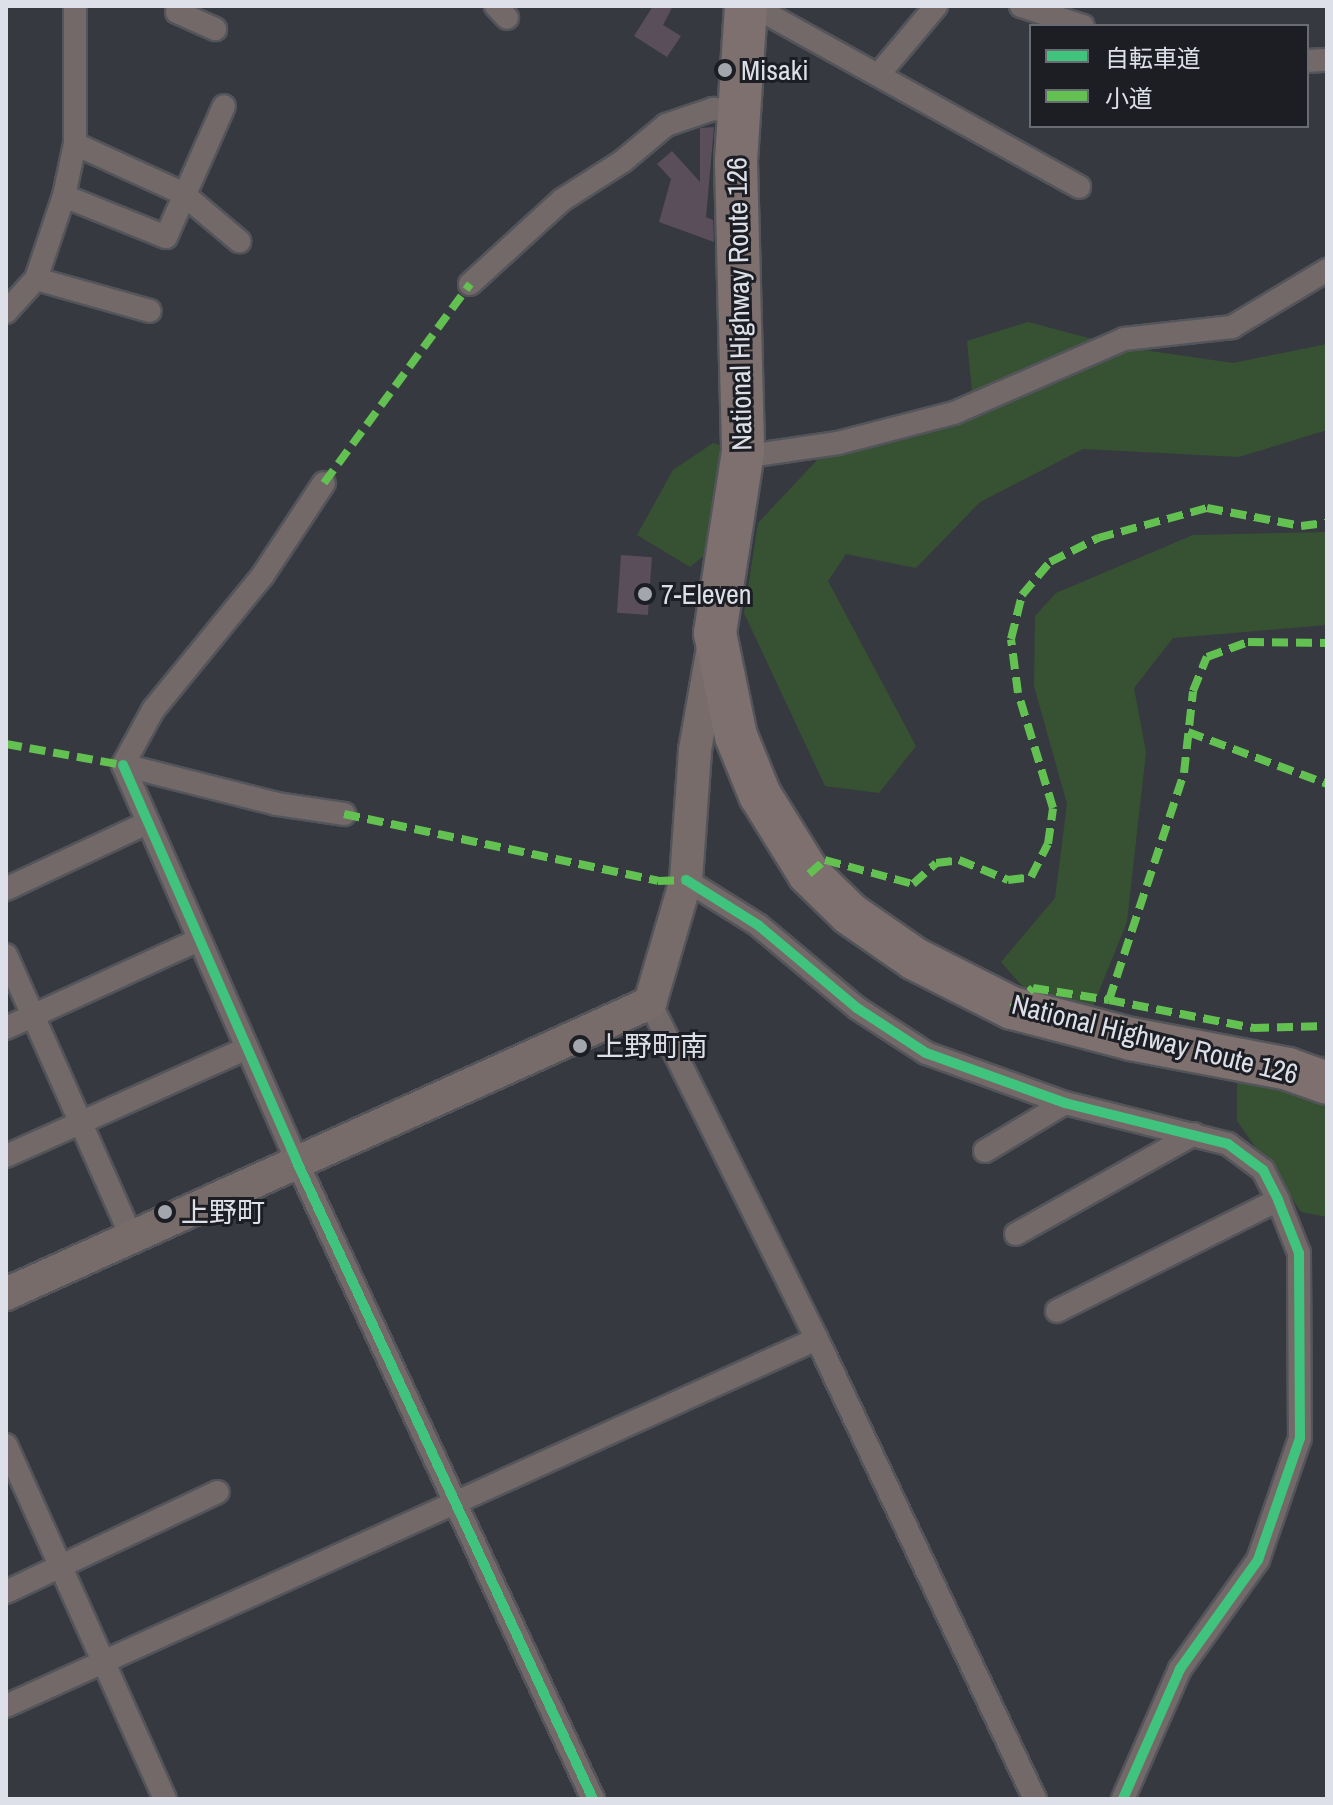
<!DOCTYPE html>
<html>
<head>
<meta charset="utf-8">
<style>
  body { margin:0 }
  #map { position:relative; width:1333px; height:1805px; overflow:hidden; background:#373940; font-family:"Archivo Narrow","Noto Sans JP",sans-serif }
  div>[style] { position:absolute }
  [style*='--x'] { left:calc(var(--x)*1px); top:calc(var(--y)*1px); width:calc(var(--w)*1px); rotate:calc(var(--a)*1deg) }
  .green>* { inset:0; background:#375133 }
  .building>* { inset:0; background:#594e59; transform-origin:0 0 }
  .roads { filter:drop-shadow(2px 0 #53555a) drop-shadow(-2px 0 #53555a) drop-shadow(0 2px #53555a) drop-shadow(0 -2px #53555a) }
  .street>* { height:22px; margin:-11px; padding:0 11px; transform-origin:11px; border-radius:11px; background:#736969 }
  .secondary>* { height:32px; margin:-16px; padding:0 16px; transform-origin:16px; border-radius:16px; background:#786c6a }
  .highway>* { height:42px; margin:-21px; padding:0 21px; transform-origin:21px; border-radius:21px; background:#7d706f }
  .quiet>* { height:8px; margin-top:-4px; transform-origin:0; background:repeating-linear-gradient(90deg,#63c152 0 16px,transparent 0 24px) }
  .cycleway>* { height:10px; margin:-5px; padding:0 5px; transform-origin:5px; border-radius:5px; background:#40c37c }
  .dots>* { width:22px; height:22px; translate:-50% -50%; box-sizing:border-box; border:4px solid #1d1e24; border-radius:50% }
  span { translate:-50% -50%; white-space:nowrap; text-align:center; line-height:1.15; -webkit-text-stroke:6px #1d1e24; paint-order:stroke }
  .poi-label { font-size:28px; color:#dee0e9 }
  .left { translate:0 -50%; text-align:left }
  .street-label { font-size:28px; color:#dee0e9 }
  .frame { position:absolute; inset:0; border:8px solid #dee0e9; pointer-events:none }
  .legend { position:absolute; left:1029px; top:24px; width:280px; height:104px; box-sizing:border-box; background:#1d1e24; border:2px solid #6a6c73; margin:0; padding:10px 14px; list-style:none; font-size:24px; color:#dee0e9 }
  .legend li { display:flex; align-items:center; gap:16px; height:40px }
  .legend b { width:40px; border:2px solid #6a6c73 }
</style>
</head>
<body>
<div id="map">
  <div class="green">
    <div style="clip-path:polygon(1028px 322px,1123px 347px,1233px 363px,1327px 344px,1327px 430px,1239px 457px,1083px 449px,980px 502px,916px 568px,846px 554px,828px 581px,916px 746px,879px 793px,825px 786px,744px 613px,758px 523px,819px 458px,973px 402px,967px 341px)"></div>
    <div style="clip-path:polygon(713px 443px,732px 449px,717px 545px,690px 567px,637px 535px,673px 470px)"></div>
    <div style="clip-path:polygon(1327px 532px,1327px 625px,1173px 638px,1134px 688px,1146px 752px,1127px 922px,1093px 1006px,1040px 1006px,1001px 962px,1055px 898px,1067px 804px,1034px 686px,1035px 616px,1056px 593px,1193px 535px)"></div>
    <div style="clip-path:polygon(1327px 1055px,1327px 1217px,1301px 1212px,1237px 1121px,1237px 1061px)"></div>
  </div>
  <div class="building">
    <div style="clip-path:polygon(653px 6px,673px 6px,663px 25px,681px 36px,667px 57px,634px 36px)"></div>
    <div style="clip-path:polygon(714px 127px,706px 217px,713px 220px,714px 242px,659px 222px,671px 179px,657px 164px,672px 151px,700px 182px,700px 128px)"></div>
    <div style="left:621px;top:555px;width:31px;height:58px;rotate:4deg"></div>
  </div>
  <div class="roads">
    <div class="street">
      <div style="--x:179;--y:6;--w:6;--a:108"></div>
      <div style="--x:177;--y:12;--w:42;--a:24.1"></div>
      <div style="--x:496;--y:6;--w:16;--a:47"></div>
      <div style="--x:753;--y:6;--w:373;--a:29"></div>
      <div style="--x:1021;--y:6;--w:65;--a:17.9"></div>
      <div style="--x:1307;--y:61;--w:20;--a:-3"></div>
      <div style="--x:879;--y:74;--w:89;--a:-50"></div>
      <div style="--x:75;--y:144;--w:118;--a:24.6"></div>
      <div style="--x:182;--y:193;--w:75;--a:40.1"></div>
      <div style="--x:64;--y:196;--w:110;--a:21.9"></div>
      <div style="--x:166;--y:237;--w:143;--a:-66.1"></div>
      <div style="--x:36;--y:279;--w:118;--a:15.7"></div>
      <div style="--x:470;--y:284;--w:125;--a:-42.4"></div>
      <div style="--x:562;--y:200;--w:72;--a:-32.6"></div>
      <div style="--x:623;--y:161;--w:56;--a:-39.9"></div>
      <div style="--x:666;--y:125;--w:50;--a:-18.8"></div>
      <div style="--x:713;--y:109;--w:24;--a:7"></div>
      <div style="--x:6;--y:312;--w:45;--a:-47.7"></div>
      <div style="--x:36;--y:279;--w:88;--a:-71.4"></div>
      <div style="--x:64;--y:196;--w:53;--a:-78.1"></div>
      <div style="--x:75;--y:144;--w:138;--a:-90"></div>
      <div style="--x:742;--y:457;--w:97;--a:-8.3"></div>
      <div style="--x:838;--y:443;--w:120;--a:-14.5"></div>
      <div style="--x:954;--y:413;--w:185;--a:-23.5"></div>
      <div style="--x:1124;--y:339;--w:109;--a:-6.3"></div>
      <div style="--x:1232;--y:327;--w:111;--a:-31"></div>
      <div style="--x:123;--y:765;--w:431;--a:66.3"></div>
      <div style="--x:296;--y:1160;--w:705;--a:65.07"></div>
      <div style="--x:123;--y:765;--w:63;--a:-61.4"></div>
      <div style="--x:153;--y:710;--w:174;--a:-50.8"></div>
      <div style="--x:263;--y:575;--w:110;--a:-56.5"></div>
      <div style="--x:123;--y:765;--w:159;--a:14.2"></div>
      <div style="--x:277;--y:804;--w:68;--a:8.5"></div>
      <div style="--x:686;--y:880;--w:85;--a:32"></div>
      <div style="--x:758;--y:925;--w:129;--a:40"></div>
      <div style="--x:857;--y:1008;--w:82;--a:33.1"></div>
      <div style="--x:926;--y:1053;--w:148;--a:19.8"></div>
      <div style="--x:1065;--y:1103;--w:168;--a:14.1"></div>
      <div style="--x:1228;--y:1144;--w:44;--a:36.6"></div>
      <div style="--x:1263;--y:1170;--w:34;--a:63"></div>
      <div style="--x:1278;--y:1200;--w:57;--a:68.4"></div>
      <div style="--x:1299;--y:1253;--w:185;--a:89.7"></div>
      <div style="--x:1300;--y:1438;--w:129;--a:109"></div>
      <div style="--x:1258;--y:1560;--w:134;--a:125.6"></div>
      <div style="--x:1180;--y:1669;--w:142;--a:113.7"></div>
      <div style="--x:6;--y:889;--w:156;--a:-25.1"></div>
      <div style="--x:6;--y:955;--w:308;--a:66"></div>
      <div style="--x:650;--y:1003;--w:375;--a:63.6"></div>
      <div style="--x:817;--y:1339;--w:509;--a:64.64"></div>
      <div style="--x:6;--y:1028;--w:211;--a:-24.6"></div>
      <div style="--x:985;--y:1151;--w:93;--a:-31"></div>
      <div style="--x:6;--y:1156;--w:264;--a:-24.1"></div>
      <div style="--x:1016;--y:1234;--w:204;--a:-29.3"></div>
      <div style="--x:1057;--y:1311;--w:247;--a:-26.7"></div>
      <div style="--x:6;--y:1445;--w:388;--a:65.8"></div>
      <div style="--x:6;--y:1592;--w:234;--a:-25.3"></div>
      <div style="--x:6;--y:1706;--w:890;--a:-24.35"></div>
    </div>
    <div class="secondary">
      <div style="--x:6;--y:1294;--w:707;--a:-24.32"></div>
      <div style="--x:650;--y:1003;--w:128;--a:-73.7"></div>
      <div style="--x:686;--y:880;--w:130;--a:-86"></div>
      <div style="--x:695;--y:750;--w:104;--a:-80"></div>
    </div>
    <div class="highway">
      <div style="--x:746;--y:6;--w:155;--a:93.7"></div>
      <div style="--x:736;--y:161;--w:291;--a:88.6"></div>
      <div style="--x:743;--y:452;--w:183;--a:98.8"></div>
      <div style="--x:715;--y:633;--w:105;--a:78.5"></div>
      <div style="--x:736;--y:736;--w:64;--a:67.9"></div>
      <div style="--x:760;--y:795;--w:93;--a:58.2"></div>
      <div style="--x:809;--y:874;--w:57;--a:44.3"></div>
      <div style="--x:850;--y:914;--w:79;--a:34.7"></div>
      <div style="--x:915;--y:959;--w:109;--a:26.8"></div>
      <div style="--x:1012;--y:1008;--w:123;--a:14.6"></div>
      <div style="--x:1131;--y:1039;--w:160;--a:10.8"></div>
      <div style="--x:1288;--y:1069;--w:41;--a:19.7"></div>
    </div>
  </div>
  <div class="quiet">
    <div style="--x:324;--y:483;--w:247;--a:-53.7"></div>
    <div style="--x:1188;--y:732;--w:148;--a:20.5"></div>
    <div style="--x:6;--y:744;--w:119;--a:10.2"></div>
    <div style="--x:344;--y:814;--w:321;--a:12"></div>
    <div style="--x:658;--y:881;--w:28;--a:-2"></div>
    <div style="--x:809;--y:874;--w:21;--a:-41"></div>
    <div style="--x:825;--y:860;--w:91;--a:15.3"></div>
    <div style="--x:913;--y:884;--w:31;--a:-42"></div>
    <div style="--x:936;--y:863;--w:23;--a:-7"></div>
    <div style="--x:959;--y:860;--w:53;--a:22.2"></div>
    <div style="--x:1008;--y:880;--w:23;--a:-7"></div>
    <div style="--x:1031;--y:877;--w:37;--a:-63"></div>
    <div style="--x:1048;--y:844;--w:36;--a:-82"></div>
    <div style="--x:1053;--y:808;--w:120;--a:-106.9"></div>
    <div style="--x:1018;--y:693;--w:54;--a:-97.4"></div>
    <div style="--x:1011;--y:639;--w:45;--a:-76"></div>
    <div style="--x:1022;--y:595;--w:43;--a:-49.7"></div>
    <div style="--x:1050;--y:562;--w:54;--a:-26.6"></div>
    <div style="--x:1098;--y:538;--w:113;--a:-15.4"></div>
    <div style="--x:1207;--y:508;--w:96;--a:10.8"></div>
    <div style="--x:1301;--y:526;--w:26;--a:-7"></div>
    <div style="--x:1109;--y:1000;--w:147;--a:11"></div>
    <div style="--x:1253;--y:1028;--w:74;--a:-1.5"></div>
    <div style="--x:1012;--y:1008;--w:29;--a:-44"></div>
    <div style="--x:1033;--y:988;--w:77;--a:9"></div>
    <div style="--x:1109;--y:1000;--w:239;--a:-71.7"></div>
    <div style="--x:1184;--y:773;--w:82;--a:-83.7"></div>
    <div style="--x:1193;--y:691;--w:37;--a:-68"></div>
    <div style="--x:1207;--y:657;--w:44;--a:-20.1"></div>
    <div style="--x:1248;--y:642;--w:79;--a:0.7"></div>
  </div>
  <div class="cycleway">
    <div style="--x:123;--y:765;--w:431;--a:66.3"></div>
    <div style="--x:296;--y:1160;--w:705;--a:65.07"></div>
    <div style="--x:686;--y:880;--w:85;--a:32"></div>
    <div style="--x:758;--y:925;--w:129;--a:40"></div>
    <div style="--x:857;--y:1008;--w:82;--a:33.1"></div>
    <div style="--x:926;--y:1053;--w:148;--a:19.8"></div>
    <div style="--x:1065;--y:1103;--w:168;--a:14.1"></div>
    <div style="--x:1228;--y:1144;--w:44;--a:36.6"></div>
    <div style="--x:1263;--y:1170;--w:34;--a:63"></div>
    <div style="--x:1278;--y:1200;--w:57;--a:68.4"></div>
    <div style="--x:1299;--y:1253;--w:185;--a:89.7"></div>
    <div style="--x:1300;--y:1438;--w:129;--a:109"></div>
    <div style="--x:1258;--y:1560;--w:134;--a:125.6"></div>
    <div style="--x:1180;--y:1669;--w:142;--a:113.7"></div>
  </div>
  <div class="dots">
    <div style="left:725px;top:70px;background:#a4a6ae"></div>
    <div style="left:645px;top:594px;background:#a4a6ae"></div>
    <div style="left:580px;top:1046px;background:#a4a6ae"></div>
    <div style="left:165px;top:1212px;background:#a4a6ae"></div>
  </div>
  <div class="poi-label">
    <span class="left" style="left:741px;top:70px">Misaki</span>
    <span class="left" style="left:661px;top:594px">7-Eleven</span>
    <span class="left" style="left:596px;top:1046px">上野町南</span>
    <span class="left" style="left:181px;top:1212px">上野町</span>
  </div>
  <div class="street-label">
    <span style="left:739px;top:304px;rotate:-91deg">National Highway Route 126</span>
    <span style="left:1155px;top:1039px;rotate:14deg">National Highway Route 126</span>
  </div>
  <div class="frame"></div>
  <ul class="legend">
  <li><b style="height:10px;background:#40c37c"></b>自転車道</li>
  <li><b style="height:10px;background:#63c152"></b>小道</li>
  </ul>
</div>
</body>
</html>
